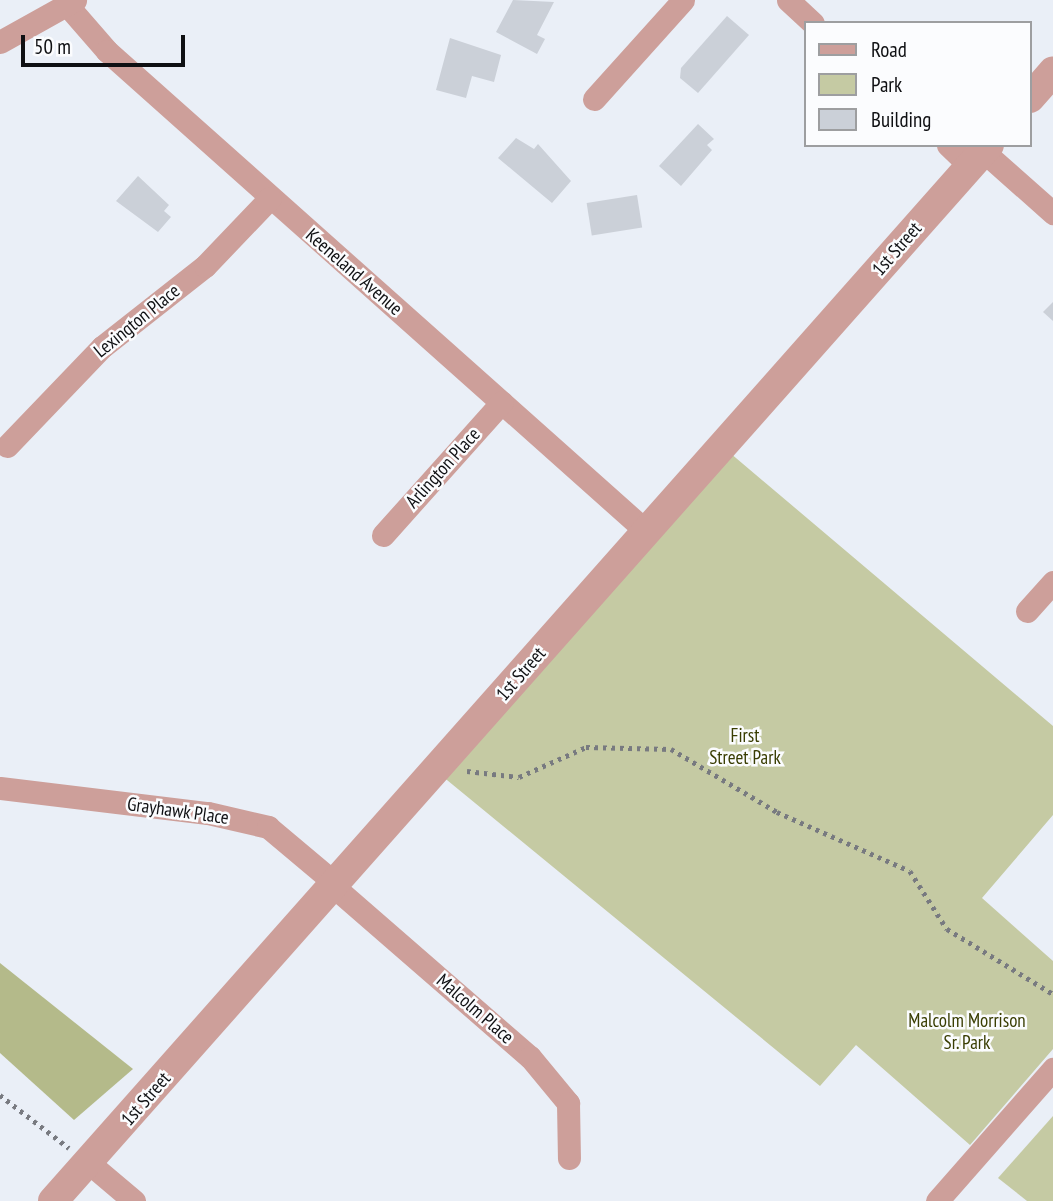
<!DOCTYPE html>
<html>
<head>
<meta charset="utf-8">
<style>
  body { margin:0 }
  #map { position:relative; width:1053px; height:1201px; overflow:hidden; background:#eaeff7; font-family:"PT Sans Narrow",sans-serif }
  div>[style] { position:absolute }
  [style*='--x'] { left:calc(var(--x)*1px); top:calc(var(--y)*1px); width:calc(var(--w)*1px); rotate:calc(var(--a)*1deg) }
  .green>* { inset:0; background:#c5caa3 }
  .forest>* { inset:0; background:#b4ba8a }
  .building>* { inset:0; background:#cbd0d8; transform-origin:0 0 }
  .path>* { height:4.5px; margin-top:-2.25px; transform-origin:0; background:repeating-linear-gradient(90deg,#787a80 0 3.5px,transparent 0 8.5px) }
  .minor>* { height:23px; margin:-11.5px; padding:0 11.5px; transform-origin:11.5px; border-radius:11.5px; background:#cd9f9a }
  .tertiary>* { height:30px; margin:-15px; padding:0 15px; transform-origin:15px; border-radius:15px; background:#cd9f9a }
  span { translate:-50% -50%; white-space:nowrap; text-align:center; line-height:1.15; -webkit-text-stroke:5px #fbfcfe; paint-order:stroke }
  .street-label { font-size:19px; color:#0f1013 }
  .park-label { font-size:19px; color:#393d02 }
  .legend { position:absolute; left:804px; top:21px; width:228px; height:126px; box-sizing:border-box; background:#fbfcfe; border:2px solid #9d9ea0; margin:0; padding:9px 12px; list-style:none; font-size:21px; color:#0f1013 }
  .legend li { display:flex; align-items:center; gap:14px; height:35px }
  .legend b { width:35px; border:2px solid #9d9ea0 }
  .scale { position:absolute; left:21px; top:35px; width:164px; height:32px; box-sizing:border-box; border:4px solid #0f1013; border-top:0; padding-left:9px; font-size:21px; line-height:24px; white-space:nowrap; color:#0f1013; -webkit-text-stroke:5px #fbfcfe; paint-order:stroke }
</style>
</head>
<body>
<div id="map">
  <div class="green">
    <div style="clip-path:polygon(723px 447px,1053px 726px,1053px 815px,982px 898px,1053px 961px,1053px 1049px,970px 1145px,856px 1045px,820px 1086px,436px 771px)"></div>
    <div style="clip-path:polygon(1053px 1116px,1053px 1201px,1027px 1201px,998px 1178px)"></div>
  </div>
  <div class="forest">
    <div style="clip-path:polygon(0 963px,133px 1069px,74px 1120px,0 1053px)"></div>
  </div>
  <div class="building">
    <div style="clip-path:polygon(513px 0,554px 2px,537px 35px,545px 39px,537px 54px,496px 32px)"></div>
    <div style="clip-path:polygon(727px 16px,749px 35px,698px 93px,680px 78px,681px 68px)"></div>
    <div style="clip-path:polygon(450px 38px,501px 55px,494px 82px,472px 76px,466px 98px,436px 90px)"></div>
    <div style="clip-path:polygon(698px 124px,714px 139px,707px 145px,712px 150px,681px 186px,659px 166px)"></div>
    <div style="clip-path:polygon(516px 138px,534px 149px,538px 144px,571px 181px,552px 203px,498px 158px)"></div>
    <div style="clip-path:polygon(138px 176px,169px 205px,164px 211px,171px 217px,158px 232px,116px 201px)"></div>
    <div style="left:637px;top:195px;width:33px;height:51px;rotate:81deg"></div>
    <div style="clip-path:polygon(1053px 302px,1053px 321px,1043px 312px)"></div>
  </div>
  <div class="path">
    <div style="--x:467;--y:771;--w:52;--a:6.6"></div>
    <div style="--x:519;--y:777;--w:73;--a:-24.1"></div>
    <div style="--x:586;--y:747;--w:85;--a:1.3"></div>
    <div style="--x:671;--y:749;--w:123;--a:30.7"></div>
    <div style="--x:777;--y:812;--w:145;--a:23.9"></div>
    <div style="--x:910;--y:871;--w:69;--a:57.5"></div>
    <div style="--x:947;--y:929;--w:124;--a:31.5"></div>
    <div style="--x:0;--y:1095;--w:87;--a:37.5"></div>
  </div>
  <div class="minor">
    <div style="--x:788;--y:0;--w:34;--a:43"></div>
    <div style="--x:67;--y:5;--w:61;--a:49"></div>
    <div style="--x:107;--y:51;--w:723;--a:41.69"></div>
    <div style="--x:0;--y:42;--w:86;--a:-29.2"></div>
    <div style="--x:594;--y:99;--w:133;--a:-48"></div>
    <div style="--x:948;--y:145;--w:30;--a:44"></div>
    <div style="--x:983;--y:151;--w:94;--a:41.5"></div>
    <div style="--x:7;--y:446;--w:137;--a:-46.2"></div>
    <div style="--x:102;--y:347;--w:131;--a:-38.2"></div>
    <div style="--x:205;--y:266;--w:94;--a:-46.3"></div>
    <div style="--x:383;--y:535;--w:178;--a:-48.2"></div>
    <div style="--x:1027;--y:611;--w:39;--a:-48"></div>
    <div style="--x:0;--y:788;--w:209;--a:6.9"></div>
    <div style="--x:208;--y:813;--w:62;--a:13.1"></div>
    <div style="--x:268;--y:827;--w:89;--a:40"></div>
    <div style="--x:333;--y:886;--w:261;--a:41"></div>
    <div style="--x:530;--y:1057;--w:60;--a:50.4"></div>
    <div style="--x:568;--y:1103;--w:55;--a:89"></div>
    <div style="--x:89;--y:1163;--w:59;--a:40.2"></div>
    <div style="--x:937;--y:1201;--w:176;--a:-48.7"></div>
  </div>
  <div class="tertiary">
    <div style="--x:1030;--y:98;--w:35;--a:-49"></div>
    <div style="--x:53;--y:1201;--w:1411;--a:-48.45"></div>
  </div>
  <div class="street-label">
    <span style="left:897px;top:249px;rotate:-49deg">1st Street</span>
    <span style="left:354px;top:272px;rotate:41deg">Keeneland Avenue</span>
    <span style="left:137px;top:321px;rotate:-39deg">Lexington Place</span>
    <span style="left:443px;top:468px;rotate:-48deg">Arlington Place</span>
    <span style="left:521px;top:674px;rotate:-49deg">1st Street</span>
    <span style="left:178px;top:811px;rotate:8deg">Grayhawk Place</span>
    <span style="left:475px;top:1009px;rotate:41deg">Malcolm Place</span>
    <span style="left:146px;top:1099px;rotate:-49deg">1st Street</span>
  </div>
  <div class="park-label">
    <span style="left:745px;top:747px">First<br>Street Park</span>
    <span style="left:967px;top:1032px">Malcolm Morrison<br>Sr. Park</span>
  </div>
  <ul class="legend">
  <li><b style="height:9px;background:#cd9f9a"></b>Road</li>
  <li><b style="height:19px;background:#c5caa3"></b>Park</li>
  <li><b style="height:19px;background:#cbd0d8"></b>Building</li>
  </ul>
  <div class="scale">50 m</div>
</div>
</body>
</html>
